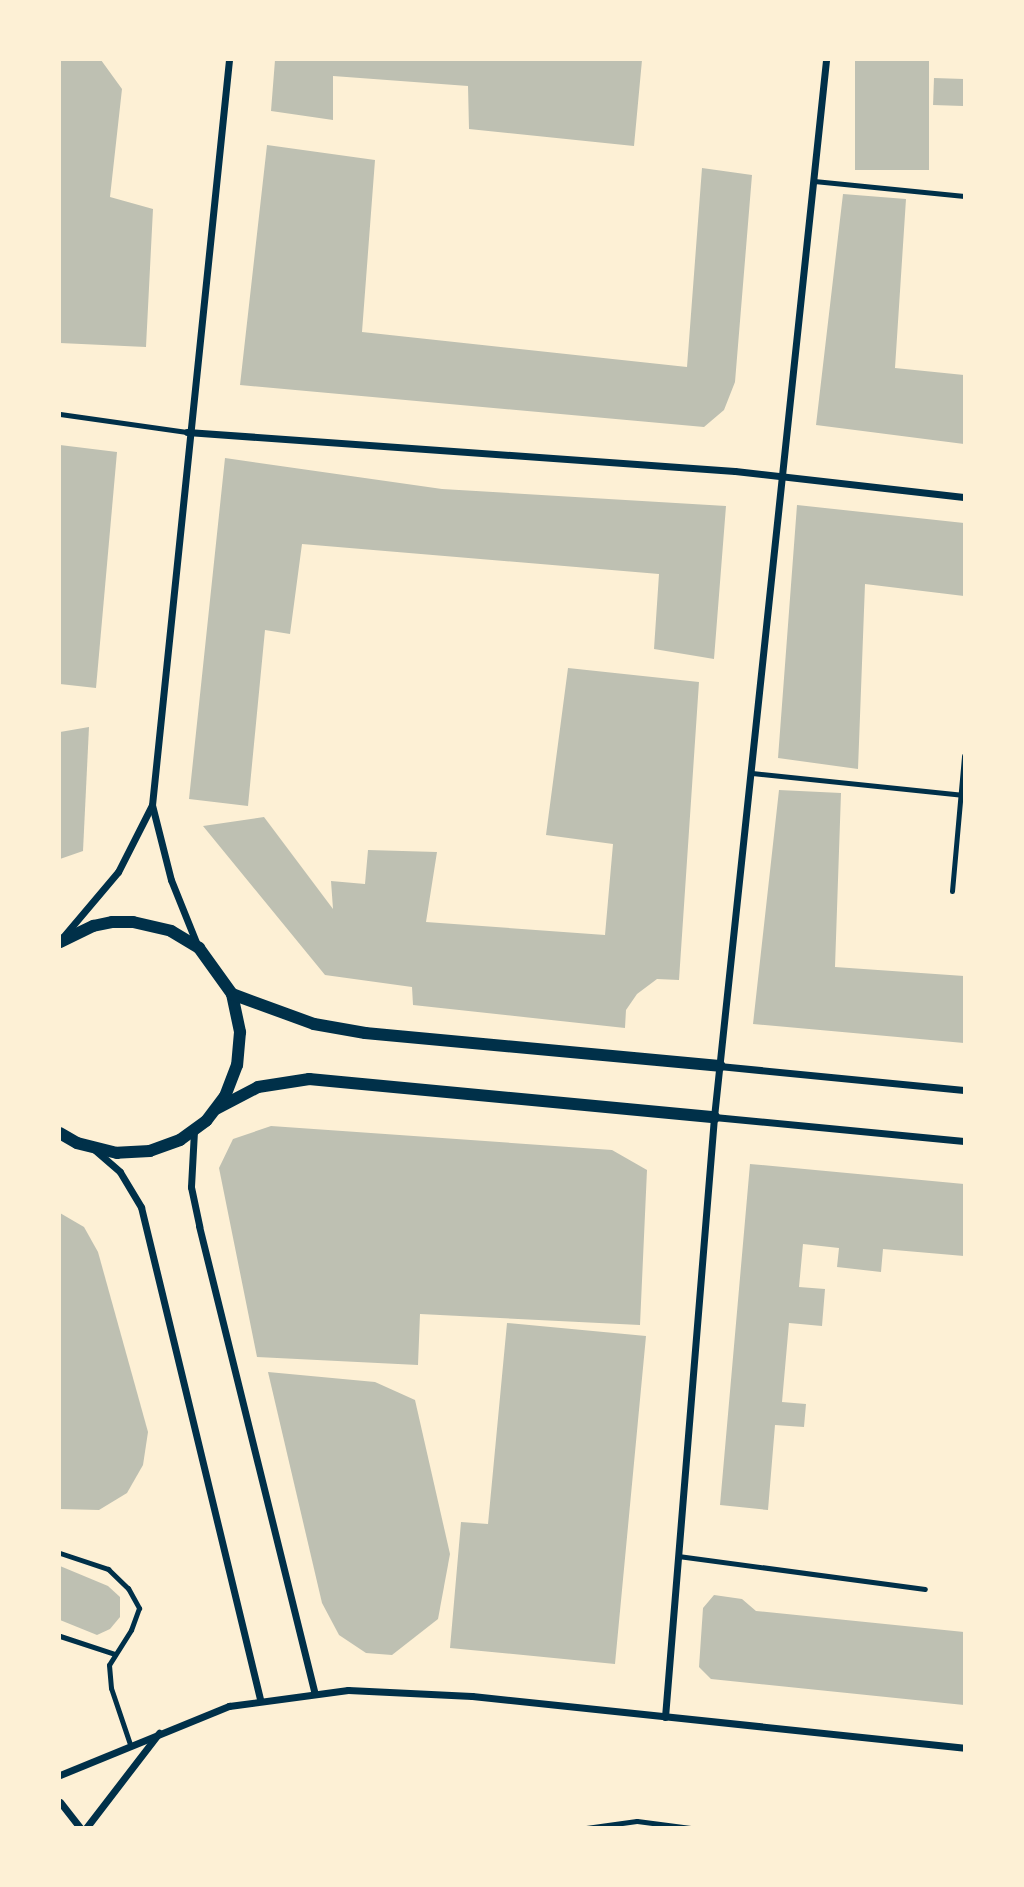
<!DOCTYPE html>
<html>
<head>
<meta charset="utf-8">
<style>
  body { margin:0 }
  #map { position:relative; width:1024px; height:1887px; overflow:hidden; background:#fdf0d5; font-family:Manrope,sans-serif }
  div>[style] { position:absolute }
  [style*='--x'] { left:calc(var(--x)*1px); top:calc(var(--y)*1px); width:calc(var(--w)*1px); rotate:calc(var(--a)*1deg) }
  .building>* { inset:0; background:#bec0b2; transform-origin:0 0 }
  .service>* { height:5px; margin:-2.5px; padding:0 2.5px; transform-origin:2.5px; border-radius:2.5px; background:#003049 }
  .minor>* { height:7px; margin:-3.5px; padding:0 3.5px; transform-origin:3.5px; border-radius:3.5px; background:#003049 }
  .tertiary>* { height:12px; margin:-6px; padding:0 6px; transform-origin:6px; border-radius:6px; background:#003049 }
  span { translate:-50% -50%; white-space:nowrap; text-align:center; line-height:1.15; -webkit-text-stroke:5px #fdf0d5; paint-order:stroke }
  .frame { position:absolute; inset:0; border:61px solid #fdf0d5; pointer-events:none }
</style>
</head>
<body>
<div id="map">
  <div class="building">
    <div style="clip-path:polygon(60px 60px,101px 60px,122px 89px,110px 197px,153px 209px,146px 347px,60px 343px)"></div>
    <div style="clip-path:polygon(275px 60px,642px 60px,634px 146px,469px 129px,468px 86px,333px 76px,333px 120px,271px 111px)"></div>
    <div style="left:855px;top:60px;width:74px;height:110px"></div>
    <div style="left:934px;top:78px;width:30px;height:27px;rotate:2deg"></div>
    <div style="clip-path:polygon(267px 145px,375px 160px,362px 332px,687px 367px,702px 168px,752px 175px,735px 382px,724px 410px,704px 427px,240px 385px)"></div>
    <div style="clip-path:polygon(843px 194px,906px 199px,895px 368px,964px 375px,964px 444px,816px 425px)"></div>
    <div style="clip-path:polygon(60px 445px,117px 452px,96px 688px,60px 684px)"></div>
    <div style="clip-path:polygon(225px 458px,442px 489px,726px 506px,714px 659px,654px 649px,659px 574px,302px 544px,290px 634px,265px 630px,248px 806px,189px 799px)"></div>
    <div style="clip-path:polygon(797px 505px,964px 523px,964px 596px,865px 584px,858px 769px,778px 758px)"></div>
    <div style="clip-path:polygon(568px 668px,699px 682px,679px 980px,657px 979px,637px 994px,626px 1010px,625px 1028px,413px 1005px,412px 987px,325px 975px,203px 826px,264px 817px,333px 909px,331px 881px,365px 884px,368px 850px,437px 852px,426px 922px,605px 935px,613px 844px,546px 835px)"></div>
    <div style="clip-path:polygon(89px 727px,83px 851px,60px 859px,60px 732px)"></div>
    <div style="clip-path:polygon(779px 790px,841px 793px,835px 967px,964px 976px,964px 1043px,753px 1024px)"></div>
    <div style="clip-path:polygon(271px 1126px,612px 1150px,647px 1170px,640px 1325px,420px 1314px,418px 1365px,257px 1357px,219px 1168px,233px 1139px)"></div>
    <div style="clip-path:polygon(750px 1164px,964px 1184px,964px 1256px,883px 1249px,881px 1272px,837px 1267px,839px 1248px,803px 1244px,799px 1287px,825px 1289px,822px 1326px,789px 1323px,782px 1402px,806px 1404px,804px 1427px,775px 1425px,768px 1510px,720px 1505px)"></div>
    <div style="clip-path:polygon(60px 1213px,84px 1227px,98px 1252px,148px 1432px,143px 1465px,127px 1493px,99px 1510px,60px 1509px)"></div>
    <div style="clip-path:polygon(507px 1323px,646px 1336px,615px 1664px,450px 1648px,461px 1522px,488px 1524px)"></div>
    <div style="clip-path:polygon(268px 1372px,375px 1382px,415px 1400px,450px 1554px,438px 1619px,392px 1655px,366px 1653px,339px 1635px,322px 1603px)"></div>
    <div style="clip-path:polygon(60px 1566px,108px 1586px,120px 1597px,120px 1617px,110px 1629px,97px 1635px,60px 1620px)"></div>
    <div style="clip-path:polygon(714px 1595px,742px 1599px,756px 1611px,964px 1632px,964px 1705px,711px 1679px,699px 1667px,703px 1608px)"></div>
  </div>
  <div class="service">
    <div style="--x:814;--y:181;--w:151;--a:5.7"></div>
    <div style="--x:60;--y:414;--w:128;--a:8.1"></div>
    <div style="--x:752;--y:773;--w:213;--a:5.9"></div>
    <div style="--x:952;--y:891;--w:136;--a:-84.9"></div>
    <div style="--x:60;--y:1553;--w:51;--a:18.4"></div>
    <div style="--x:108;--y:1569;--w:28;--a:44"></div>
    <div style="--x:128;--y:1588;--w:23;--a:61"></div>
    <div style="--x:139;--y:1608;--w:23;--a:110"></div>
    <div style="--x:131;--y:1630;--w:41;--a:122.2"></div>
    <div style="--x:109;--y:1665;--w:23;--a:85"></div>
    <div style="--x:111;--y:1688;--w:59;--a:71.3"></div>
    <div style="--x:678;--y:1556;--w:249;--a:7.6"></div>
    <div style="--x:60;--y:1636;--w:58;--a:18.1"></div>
    <div style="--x:586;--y:1828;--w:51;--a:-7.8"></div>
    <div style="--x:637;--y:1821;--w:54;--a:7.4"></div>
  </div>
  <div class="minor">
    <div style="--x:187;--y:432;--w:549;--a:4.07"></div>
    <div style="--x:735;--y:471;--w:230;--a:6.5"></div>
    <div style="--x:63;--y:937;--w:85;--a:-49.8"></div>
    <div style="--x:118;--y:872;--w:75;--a:-63.1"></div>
    <div style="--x:198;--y:947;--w:72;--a:-111.9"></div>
    <div style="--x:171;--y:880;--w:77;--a:-104.2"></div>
    <div style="--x:152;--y:805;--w:749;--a:-84.1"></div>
    <div style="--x:719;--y:1066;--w:246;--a:5.6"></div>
    <div style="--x:714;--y:1117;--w:251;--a:5.5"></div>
    <div style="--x:194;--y:1131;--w:56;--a:93.1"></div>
    <div style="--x:191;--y:1187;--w:40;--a:78"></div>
    <div style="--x:199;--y:1226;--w:480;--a:76.1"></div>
    <div style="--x:95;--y:1150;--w:33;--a:41"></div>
    <div style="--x:120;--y:1172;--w:41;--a:59"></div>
    <div style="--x:141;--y:1207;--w:506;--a:76.4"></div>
    <div style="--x:665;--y:1717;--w:602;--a:-85.33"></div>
    <div style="--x:714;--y:1117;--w:1063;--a:-83.95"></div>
    <div style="--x:60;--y:1775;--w:183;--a:-22.2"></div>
    <div style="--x:229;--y:1706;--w:120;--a:-7.7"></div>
    <div style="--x:348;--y:1690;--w:124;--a:2.8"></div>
    <div style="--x:472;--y:1696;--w:495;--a:6"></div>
    <div style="--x:60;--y:1802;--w:33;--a:52"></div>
    <div style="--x:86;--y:1828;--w:120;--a:-52.5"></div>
  </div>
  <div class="tertiary">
    <div style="--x:60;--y:942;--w:37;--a:-26"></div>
    <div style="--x:93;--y:926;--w:19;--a:-12"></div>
    <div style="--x:112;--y:922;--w:21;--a:0"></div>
    <div style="--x:133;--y:922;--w:39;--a:13"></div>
    <div style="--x:171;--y:931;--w:33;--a:31"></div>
    <div style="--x:199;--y:948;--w:57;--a:54.3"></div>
    <div style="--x:232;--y:994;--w:39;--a:78"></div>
    <div style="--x:240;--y:1032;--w:33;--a:95"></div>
    <div style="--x:237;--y:1065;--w:33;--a:111"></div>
    <div style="--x:225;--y:1096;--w:31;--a:127"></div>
    <div style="--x:206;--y:1121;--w:32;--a:144"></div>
    <div style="--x:180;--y:1140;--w:32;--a:160"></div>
    <div style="--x:150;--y:1151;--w:33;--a:177"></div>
    <div style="--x:117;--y:1153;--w:41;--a:-166"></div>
    <div style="--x:77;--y:1143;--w:20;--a:-150"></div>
    <div style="--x:232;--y:994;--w:87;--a:20.1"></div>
    <div style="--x:314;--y:1024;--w:52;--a:10"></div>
    <div style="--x:365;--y:1033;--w:356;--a:5.3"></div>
    <div style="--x:216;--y:1109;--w:47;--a:-27.6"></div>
    <div style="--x:258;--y:1087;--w:52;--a:-8.9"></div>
    <div style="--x:309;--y:1079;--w:407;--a:5.4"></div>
  </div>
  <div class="frame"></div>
</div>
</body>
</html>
